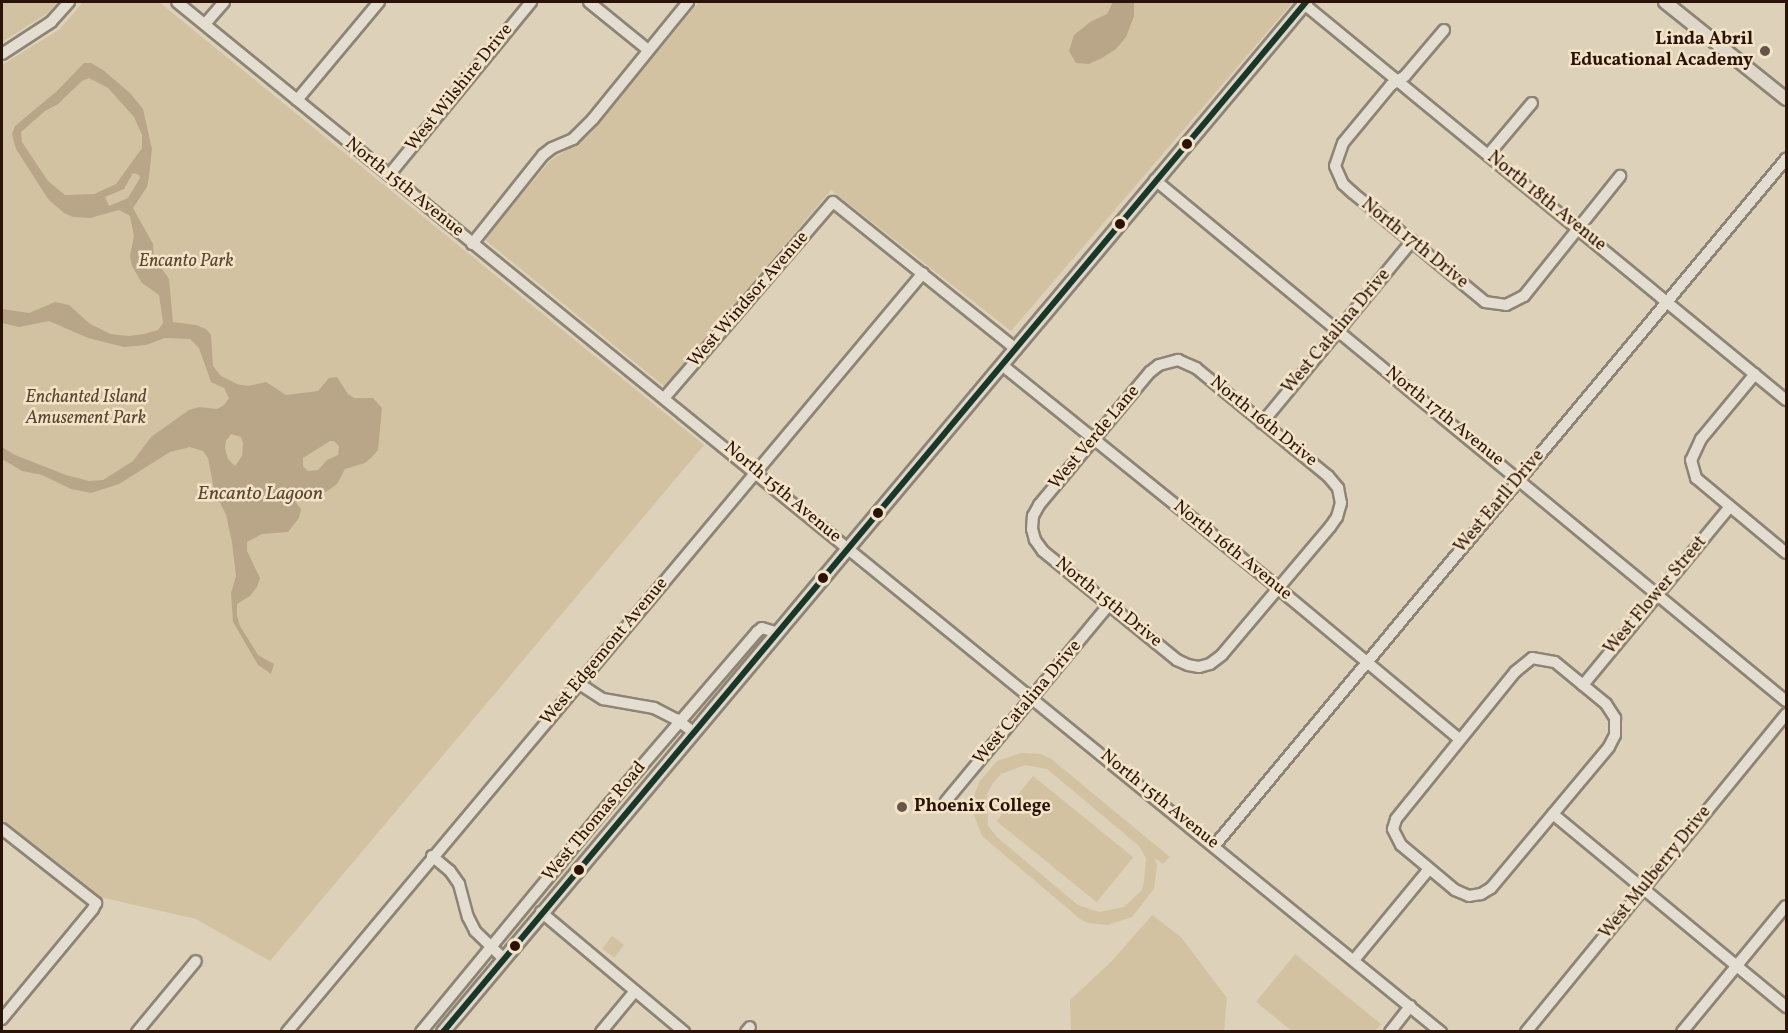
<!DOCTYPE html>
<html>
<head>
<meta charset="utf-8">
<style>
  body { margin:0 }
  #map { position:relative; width:1788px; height:1033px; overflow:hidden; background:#ddd1b9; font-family:Vollkorn,serif }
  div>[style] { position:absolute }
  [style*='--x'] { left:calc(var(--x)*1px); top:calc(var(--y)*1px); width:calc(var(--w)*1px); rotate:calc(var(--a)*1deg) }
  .green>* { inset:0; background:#d3c2a2; transform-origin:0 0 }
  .water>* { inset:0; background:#b9a688 }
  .roads { filter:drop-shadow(2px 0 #8e8475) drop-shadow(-2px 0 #8e8475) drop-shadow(0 2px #8e8475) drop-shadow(0 -2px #8e8475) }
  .minor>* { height:10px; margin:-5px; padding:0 5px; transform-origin:5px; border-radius:5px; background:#e4ded2 }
  .major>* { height:12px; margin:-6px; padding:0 6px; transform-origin:6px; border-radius:6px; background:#dfd8ca }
  .bus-1>* { height:6px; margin:-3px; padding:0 3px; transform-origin:3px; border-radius:3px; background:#193628 }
  .dots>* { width:16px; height:16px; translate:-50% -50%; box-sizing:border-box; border:3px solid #f3e4c8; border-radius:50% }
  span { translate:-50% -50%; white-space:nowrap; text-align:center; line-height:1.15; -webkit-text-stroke:5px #f3e4c8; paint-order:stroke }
  .poi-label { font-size:18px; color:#2a1209; font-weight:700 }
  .right { translate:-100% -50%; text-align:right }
  .left { translate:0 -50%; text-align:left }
  .street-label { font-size:18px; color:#2a1209 }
  .park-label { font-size:18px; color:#5a4331; font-style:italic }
  .water-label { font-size:20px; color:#5d4633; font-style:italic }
  .frame { position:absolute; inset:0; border:3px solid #2a1209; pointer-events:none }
</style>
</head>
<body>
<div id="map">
  <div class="green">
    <div style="clip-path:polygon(2px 2px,58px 2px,48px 13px,2px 42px)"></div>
    <div style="clip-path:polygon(83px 2px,159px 2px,704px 445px,270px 961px,196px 919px,100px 897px,82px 886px,2px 823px,2px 65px,60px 29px)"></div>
    <div style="clip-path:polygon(699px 2px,1293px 2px,1011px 331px,831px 190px,665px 387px,484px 239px,550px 161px,590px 134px)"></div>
    <div style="clip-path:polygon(evenodd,1021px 753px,1041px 754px,1050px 758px,1170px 857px,1163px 864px,1155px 858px,1157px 866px,1154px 889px,1132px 917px,1108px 925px,1088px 923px,1080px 919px,982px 836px,973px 813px,974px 796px,979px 782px,997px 761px,1021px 753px,1025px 765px,1047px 769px,1139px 846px,1146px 858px,1144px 881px,1142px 890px,1124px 907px,1099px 912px,1078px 905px,997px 837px,988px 826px,987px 794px,993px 783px,1001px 774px,1025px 765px)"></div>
    <div style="left:1033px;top:776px;width:129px;height:58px;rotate:39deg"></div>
    <div style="clip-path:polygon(1152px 915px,1181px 937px,1227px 998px,1224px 1031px,1071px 1031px,1070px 1000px,1112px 961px)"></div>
    <div style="left:612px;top:936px;width:15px;height:16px;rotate:37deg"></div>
    <div style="clip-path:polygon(1295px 954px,1381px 1024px,1375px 1031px,1292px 1031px,1256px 1002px)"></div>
  </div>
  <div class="water">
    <div style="clip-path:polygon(1113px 2px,1134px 3px,1134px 16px,1126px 37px,1116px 49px,1102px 58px,1089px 64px,1076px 63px,1069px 51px,1074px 35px,1090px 22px,1107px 14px)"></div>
    <div style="clip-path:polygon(evenodd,84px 63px,91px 63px,103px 70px,130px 93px,143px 109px,152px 149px,149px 177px,147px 187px,133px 208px,153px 244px,154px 258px,169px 279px,173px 322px,196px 325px,206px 329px,211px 335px,213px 366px,221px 376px,237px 384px,248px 386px,266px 382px,286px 395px,318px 391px,329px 378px,337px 377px,348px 394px,354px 398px,373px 398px,382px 408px,378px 450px,372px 457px,365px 463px,345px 469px,337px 484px,323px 494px,311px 499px,301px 497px,296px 502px,301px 509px,299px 518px,288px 532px,262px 534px,247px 542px,247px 551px,260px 578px,257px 587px,250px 596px,237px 604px,237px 616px,240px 626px,258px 655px,274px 664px,271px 674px,258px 665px,233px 622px,231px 593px,236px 576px,232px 542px,226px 515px,214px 490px,208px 458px,203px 451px,190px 447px,170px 452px,119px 484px,91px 493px,71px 489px,42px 475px,22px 471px,2px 459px,2px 447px,15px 455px,66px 475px,89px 481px,103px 480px,133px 461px,151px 437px,189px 410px,199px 407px,217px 409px,224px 405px,229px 398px,224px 388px,211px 382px,199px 348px,190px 339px,165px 338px,146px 345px,124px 347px,88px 338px,49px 321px,19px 327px,2px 323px,2px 309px,29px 313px,55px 302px,69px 305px,90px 324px,111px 334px,129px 336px,144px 334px,158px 330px,163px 323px,159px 295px,142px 283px,132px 266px,130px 256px,134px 236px,130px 216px,119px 210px,90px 218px,73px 217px,64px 213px,48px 199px,16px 149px,12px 134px,15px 126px,57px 91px,84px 63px,89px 78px,108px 88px,134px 117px,142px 135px,142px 148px,116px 184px,94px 194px,65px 195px,48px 181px,22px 142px,21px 132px,45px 111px,58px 104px,82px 81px,89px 78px,84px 63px,133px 173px,139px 175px,140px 178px,128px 198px,109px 206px,105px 197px,124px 189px,133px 173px,84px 63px,231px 434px,241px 437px,243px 443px,242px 456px,235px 466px,228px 459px,225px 448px,226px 441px,231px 434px,84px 63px,330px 441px,334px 441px,339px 446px,338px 455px,327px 460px,318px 470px,308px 471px,303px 466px,303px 458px,330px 441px)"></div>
  </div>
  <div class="roads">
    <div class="minor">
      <div style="--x:177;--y:2;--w:1631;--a:39.18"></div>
      <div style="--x:589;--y:2;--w:76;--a:39.1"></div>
      <div style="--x:1304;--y:4;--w:624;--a:39.41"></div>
      <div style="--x:205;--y:24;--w:29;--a:-49"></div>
      <div style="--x:1444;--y:30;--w:60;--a:130.3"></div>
      <div style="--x:1405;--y:76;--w:17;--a:147"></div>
      <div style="--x:1391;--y:85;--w:75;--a:129.6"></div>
      <div style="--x:1343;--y:143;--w:24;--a:109"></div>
      <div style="--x:1335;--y:166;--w:20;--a:66"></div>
      <div style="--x:1343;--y:184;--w:13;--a:42"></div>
      <div style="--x:1353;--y:193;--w:171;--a:39.5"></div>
      <div style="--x:1485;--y:302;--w:21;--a:8"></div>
      <div style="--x:1506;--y:305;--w:20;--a:-27"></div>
      <div style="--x:1524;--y:296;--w:154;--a:-51.3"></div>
      <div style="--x:2;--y:54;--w:59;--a:-33.1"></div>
      <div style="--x:51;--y:22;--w:27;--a:-48"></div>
      <div style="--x:297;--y:100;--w:128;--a:-50.1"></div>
      <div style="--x:1488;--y:155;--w:68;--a:-49.8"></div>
      <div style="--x:389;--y:175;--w:224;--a:-50.6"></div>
      <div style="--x:1155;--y:180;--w:818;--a:39.55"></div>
      <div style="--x:472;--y:244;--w:114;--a:-51.4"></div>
      <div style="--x:543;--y:155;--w:11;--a:-38"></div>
      <div style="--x:552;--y:148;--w:23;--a:-23"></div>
      <div style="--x:573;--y:139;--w:28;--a:-45"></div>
      <div style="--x:593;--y:119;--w:151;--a:-50.9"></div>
      <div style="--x:1178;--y:360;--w:20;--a:24"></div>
      <div style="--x:1196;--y:368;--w:171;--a:39.3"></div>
      <div style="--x:1328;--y:476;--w:16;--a:50"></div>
      <div style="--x:1338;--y:488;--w:15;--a:79"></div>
      <div style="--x:1341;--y:503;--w:15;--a:106"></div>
      <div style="--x:1337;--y:517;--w:12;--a:125"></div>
      <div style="--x:1330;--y:527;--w:167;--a:130.2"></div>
      <div style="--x:1222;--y:655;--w:15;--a:143"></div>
      <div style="--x:1210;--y:664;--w:11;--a:165"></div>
      <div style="--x:1199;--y:667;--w:11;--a:-170"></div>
      <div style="--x:1188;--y:665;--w:12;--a:-156"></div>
      <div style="--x:1177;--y:660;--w:173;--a:-140.9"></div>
      <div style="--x:1043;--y:551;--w:14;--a:-126"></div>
      <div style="--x:1035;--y:540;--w:11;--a:-105"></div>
      <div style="--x:1032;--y:529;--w:13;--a:-86"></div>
      <div style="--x:1033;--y:516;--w:13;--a:-61"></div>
      <div style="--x:1039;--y:505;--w:173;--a:-50.2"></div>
      <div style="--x:1150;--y:372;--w:11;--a:-38"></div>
      <div style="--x:1159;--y:365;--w:20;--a:-15"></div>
      <div style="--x:1002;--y:365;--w:355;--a:38.9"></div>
      <div style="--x:1278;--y:588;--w:236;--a:39.8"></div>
      <div style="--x:1755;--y:374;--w:85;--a:129.7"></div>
      <div style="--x:1701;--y:439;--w:23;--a:115"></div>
      <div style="--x:1691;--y:460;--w:19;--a:74"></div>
      <div style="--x:1696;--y:478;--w:117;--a:39.8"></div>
      <div style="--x:665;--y:397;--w:257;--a:-49.3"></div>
      <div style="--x:833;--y:202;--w:235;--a:38.8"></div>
      <div style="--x:1262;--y:423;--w:236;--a:-50.5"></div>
      <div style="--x:1532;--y:658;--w:23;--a:10"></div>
      <div style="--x:1555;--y:662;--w:66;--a:39.5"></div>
      <div style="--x:1606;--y:704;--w:17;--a:57"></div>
      <div style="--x:1615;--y:718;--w:17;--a:90"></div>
      <div style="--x:1615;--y:735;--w:13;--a:117"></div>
      <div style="--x:1609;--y:747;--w:184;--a:129.9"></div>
      <div style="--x:1491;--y:888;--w:12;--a:149"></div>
      <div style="--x:1481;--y:894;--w:12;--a:171"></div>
      <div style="--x:1469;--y:896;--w:15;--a:-157"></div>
      <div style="--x:1455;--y:890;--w:70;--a:-140.2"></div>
      <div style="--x:1401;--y:845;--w:18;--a:-117"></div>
      <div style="--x:1393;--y:829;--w:10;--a:-73"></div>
      <div style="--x:1396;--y:819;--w:189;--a:-51"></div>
      <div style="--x:1515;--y:672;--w:22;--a:-39"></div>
      <div style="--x:578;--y:683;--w:30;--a:33"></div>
      <div style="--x:603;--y:699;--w:52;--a:10"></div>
      <div style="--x:654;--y:708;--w:25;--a:27"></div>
      <div style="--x:676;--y:719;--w:21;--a:37"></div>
      <div style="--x:1583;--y:685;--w:229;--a:-50.5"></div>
      <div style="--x:946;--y:801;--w:255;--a:-50.3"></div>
      <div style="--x:1553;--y:814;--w:303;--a:39.6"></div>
      <div style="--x:2;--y:829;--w:120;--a:38.2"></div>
      <div style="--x:96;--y:903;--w:7;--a:117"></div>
      <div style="--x:93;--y:909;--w:143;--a:129.6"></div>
      <div style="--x:1215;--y:845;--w:893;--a:-50.23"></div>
      <div style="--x:432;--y:856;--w:23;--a:40"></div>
      <div style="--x:450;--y:871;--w:16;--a:55"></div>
      <div style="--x:459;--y:884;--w:34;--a:75"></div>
      <div style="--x:468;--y:917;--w:16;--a:63"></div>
      <div style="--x:475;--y:931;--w:39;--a:44"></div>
      <div style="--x:541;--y:912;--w:187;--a:40"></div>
      <div style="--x:1354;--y:960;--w:118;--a:-50.5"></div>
      <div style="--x:137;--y:1032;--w:92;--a:-50.3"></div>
      <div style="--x:287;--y:1032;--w:990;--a:-50.04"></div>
      <div style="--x:421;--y:1032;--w:296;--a:-50.5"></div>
      <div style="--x:609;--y:804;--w:227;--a:-49.3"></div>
      <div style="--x:757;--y:632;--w:6;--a:-39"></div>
      <div style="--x:762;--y:628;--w:17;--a:17"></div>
      <div style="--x:601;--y:1032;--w:53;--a:-50.3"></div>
      <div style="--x:746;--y:1032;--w:6;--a:-51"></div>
      <div style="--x:1390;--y:1032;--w:33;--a:-52"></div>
      <div style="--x:1526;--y:1032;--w:411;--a:-50.7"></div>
      <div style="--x:1682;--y:1032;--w:163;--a:-50.5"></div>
    </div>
    <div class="major">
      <div style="--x:1665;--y:2;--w:155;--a:38.7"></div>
      <div style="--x:443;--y:1032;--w:1344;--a:-50.04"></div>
    </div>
  </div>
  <div class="bus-1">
    <div style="--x:443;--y:1032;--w:1344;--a:-50.04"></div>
  </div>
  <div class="dots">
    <div style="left:1765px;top:51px;background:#695547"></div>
    <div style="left:1187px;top:144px;background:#2a1209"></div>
    <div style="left:1120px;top:224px;background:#2a1209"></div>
    <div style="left:878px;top:513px;background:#2a1209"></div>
    <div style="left:823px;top:578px;background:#2a1209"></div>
    <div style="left:902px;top:807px;background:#695547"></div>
    <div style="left:579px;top:870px;background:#2a1209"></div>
    <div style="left:515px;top:946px;background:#2a1209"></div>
  </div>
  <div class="poi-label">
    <span class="right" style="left:1753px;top:51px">Linda Abril<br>Educational Academy</span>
    <span class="left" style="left:914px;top:807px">Phoenix College</span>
  </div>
  <div class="street-label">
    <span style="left:460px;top:88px;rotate:-51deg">West Wilshire Drive</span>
    <span style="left:404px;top:188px;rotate:39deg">North 15th Avenue</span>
    <span style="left:1546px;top:202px;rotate:39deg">North 18th Avenue</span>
    <span style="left:1414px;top:244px;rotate:39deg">North 17th Drive</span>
    <span style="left:749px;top:300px;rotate:-49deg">West Windsor Avenue</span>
    <span style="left:1337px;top:332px;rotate:-50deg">West Catalina Drive</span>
    <span style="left:1444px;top:417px;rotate:39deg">North 17th Avenue</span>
    <span style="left:1263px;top:422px;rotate:39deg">North 16th Drive</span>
    <span style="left:1095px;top:438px;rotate:-50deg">West Verde Lane</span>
    <span style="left:782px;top:493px;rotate:40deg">North 15th Avenue</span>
    <span style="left:1500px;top:502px;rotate:-50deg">West Earll Drive</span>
    <span style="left:1232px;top:551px;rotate:39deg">North 16th Avenue</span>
    <span style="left:1656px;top:596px;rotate:-50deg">West Flower Street</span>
    <span style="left:1108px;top:603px;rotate:39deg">North 15th Drive</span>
    <span style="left:605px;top:652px;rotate:-50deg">West Edgemont Avenue</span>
    <span style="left:1028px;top:703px;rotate:-50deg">West Catalina Drive</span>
    <span style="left:1159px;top:800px;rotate:39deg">North 15th Avenue</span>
    <span style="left:595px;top:822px;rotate:-50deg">West Thomas Road</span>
    <span style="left:1656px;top:873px;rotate:-51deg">West Mulberry Drive</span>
  </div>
  <div class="park-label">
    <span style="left:186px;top:262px">Encanto Park</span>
    <span style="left:86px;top:409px">Enchanted Island<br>Amusement Park</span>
  </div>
  <div class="water-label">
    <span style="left:260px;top:494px">Encanto Lagoon</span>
  </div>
  <div class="frame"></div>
</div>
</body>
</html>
